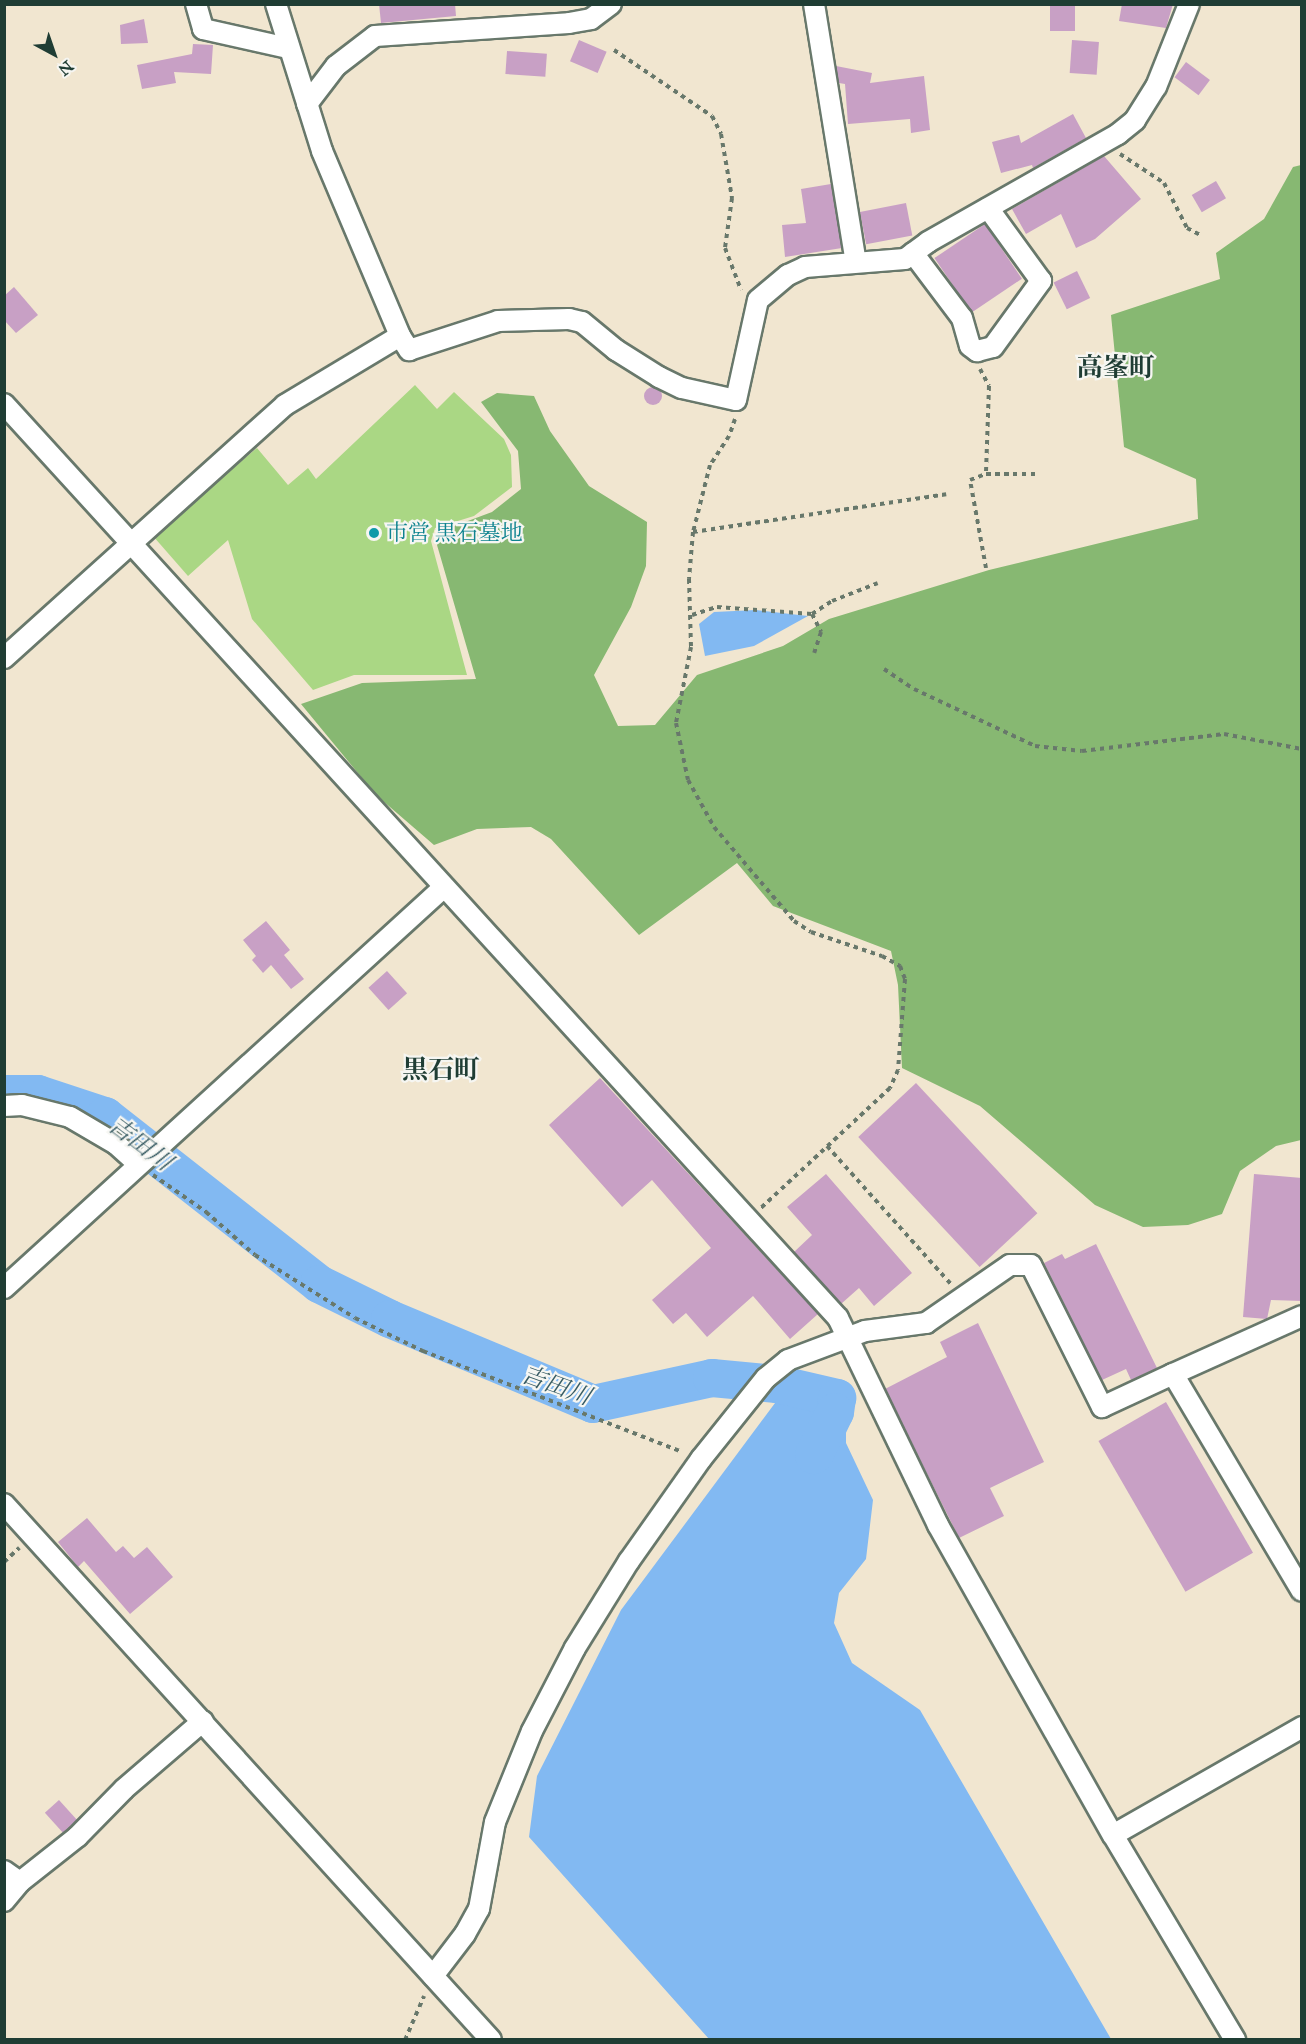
<!DOCTYPE html>
<html>
<head>
<meta charset="utf-8">
<style>
  body { margin:0 }
  #map { position:relative; width:1306px; height:2044px; overflow:hidden; background:#f1e6d0; font-family:"IM FELL Great Primer","Noto Serif JP",serif }
  div>[style] { position:absolute }
  [style*='--x'] { left:calc(var(--x)*1px); top:calc(var(--y)*1px); width:calc(var(--w)*1px); rotate:calc(var(--a)*1deg) }
  .green>* { inset:0; background:#aad784 }
  .forest>* { inset:0; background:#87b872 }
  .water>* { inset:0; background:#82b9f2 }
  .river>* { height:38px; margin:-19px; padding:0 19px; transform-origin:19px; border-radius:19px; background:#82b9f2 }
  .building>* { inset:0; background:#c8a0c5; transform-origin:0 0 }
  .round { border-radius:50% }
  .path>* { height:4px; margin-top:-2px; transform-origin:0; background:repeating-linear-gradient(90deg,#68786b 0 4.5px,transparent 0 9px) }
  .roads { filter:drop-shadow(2px 0 #68786b) drop-shadow(-2px 0 #68786b) drop-shadow(0 2px #68786b) drop-shadow(0 -2px #68786b) }
  .minor>* { height:20px; margin:-10px; padding:0 10px; transform-origin:10px; border-radius:10px; background:#fff }
  .dots>* { width:16px; height:16px; translate:-50% -50%; box-sizing:border-box; border:3px solid #f6f6f2; border-radius:50% }
  span { translate:-50% -50%; white-space:nowrap; text-align:center; line-height:1.15; -webkit-text-stroke:4.5px #f6f6f2; paint-order:stroke }
  .culture-label { font-size:22px; color:#0d838f }
  .left { translate:0 -50%; text-align:left }
  .water-label { font-size:24px; color:#385c64; font-style:italic }
  .quarter-label { font-size:26px; color:#1f3d34; font-weight:700 }
  .frame { position:absolute; inset:0; border:6px solid #1f3d34; pointer-events:none }
  .north { position:absolute; left:24px; top:24px; width:60px; height:60px; -webkit-text-stroke:4px #f6f6f2; paint-order:stroke; rotate:140deg; font-size:16px; font-weight:700; line-height:24px; text-align:center; color:#1f3d34 }
  .north::after { content:''; display:block; margin:auto; width:21px; height:27px; background:#1f3d34; clip-path:polygon(50% 0,100% 100%,50% 72%,0 100%) }
</style>
</head>
<body>
<div id="map">
  <div class="green">
    <div style="clip-path:polygon(415px 385px,437px 409px,454px 392px,504px 439px,511px 455px,512px 487px,474px 516px,435px 528px,431px 541px,467px 675px,354px 675px,313px 690px,252px 619px,228px 540px,188px 576px,153px 536px,257px 448px,288px 485px,308px 468px,316px 479px)"></div>
  </div>
  <div class="forest">
    <div style="clip-path:polygon(1301px 165px,1301px 1140px,1276px 1146px,1240px 1171px,1222px 1214px,1188px 1225px,1143px 1227px,1095px 1205px,980px 1106px,902px 1068px,898px 985px,891px 951px,773px 906px,737px 863px,639px 935px,551px 839px,531px 827px,477px 829px,434px 845px,376px 795px,301px 704px,362px 683px,476px 679px,437px 545px,441px 531px,492px 512px,521px 489px,518px 451px,481px 402px,497px 393px,534px 396px,550px 431px,589px 486px,647px 522px,646px 566px,631px 607px,594px 675px,618px 726px,655px 725px,697px 675px,783px 646px,829px 619px,989px 570px,1198px 519px,1196px 479px,1124px 447px,1111px 315px,1220px 279px,1216px 253px,1264px 219px,1293px 167px)"></div>
  </div>
  <div class="water">
    <div style="clip-path:polygon(756px 610px,808px 616px,754px 646px,705px 656px,699px 624px,714px 612px)"></div>
    <div style="clip-path:polygon(778px 1399px,846px 1409px,846px 1443px,873px 1500px,866px 1559px,839px 1593px,834px 1623px,852px 1663px,920px 1710px,1111px 2039px,709px 2039px,529px 1837px,537px 1776px,621px 1610px)"></div>
  </div>
  <div class="river">
    <div style="--x:4;--y:1094;--w:34;--a:0"></div>
    <div style="--x:38;--y:1094;--w:71;--a:18.2"></div>
    <div style="--x:105;--y:1116;--w:272;--a:38.1"></div>
    <div style="--x:319;--y:1284;--w:79;--a:26.2"></div>
    <div style="--x:390;--y:1319;--w:220;--a:22.7"></div>
    <div style="--x:593;--y:1404;--w:122;--a:-12.3"></div>
    <div style="--x:712;--y:1378;--w:65;--a:5.3"></div>
    <div style="--x:777;--y:1384;--w:62;--a:13.1"></div>
    <div style="--x:837;--y:1398;--w:14;--a:98"></div>
    <div style="--x:835;--y:1412;--w:48;--a:116"></div>
  </div>
  <div class="building">
    <div style="clip-path:polygon(379px 4px,455px 4px,456px 16px,381px 23px)"></div>
    <div style="left:1050px;top:4px;width:25px;height:27px"></div>
    <div style="clip-path:polygon(1122px 4px,1173px 4px,1166px 28px,1119px 21px)"></div>
    <div style="clip-path:polygon(144px 19px,148px 43px,121px 44px,120px 25px)"></div>
    <div style="left:579px;top:40px;width:30px;height:23px;rotate:23deg"></div>
    <div style="left:1072px;top:40px;width:27px;height:33px;rotate:4deg"></div>
    <div style="clip-path:polygon(193px 44px,213px 45px,211px 74px,174px 72px,176px 83px,142px 89px,137px 65px,192px 54px)"></div>
    <div style="left:507px;top:51px;width:40px;height:23px;rotate:4deg"></div>
    <div style="left:1186px;top:62px;width:30px;height:19px;rotate:37deg"></div>
    <div style="clip-path:polygon(836px 66px,872px 73px,870px 83px,924px 76px,930px 130px,911px 133px,910px 119px,848px 124px,845px 84px,839px 83px)"></div>
    <div style="clip-path:polygon(1073px 114px,1086px 138px,1033px 168px,1032px 165px,1001px 173px,992px 142px,1019px 135px,1021px 143px)"></div>
    <div style="clip-path:polygon(1104px 156px,1141px 199px,1095px 239px,1076px 248px,1061px 214px,1026px 234px,1012px 209px)"></div>
    <div style="left:1216px;top:181px;width:20px;height:28px;rotate:60deg"></div>
    <div style="clip-path:polygon(831px 184px,842px 248px,785px 257px,782px 225px,806px 223px,801px 189px)"></div>
    <div style="left:906px;top:203px;width:33px;height:47px;rotate:79deg"></div>
    <div style="left:985px;top:224px;width:66px;height:61px;rotate:56deg"></div>
    <div style="left:1077px;top:271px;width:30px;height:26px;rotate:64deg"></div>
    <div style="clip-path:polygon(14px 287px,38px 315px,16px 333px,4px 320px,4px 296px)"></div>
    <div class="round" style="left:644px;top:387px;width:18px;height:18px"></div>
    <div style="clip-path:polygon(266px 921px,290px 950px,284px 955px,304px 979px,291px 989px,271px 965px,263px 973px,252px 960px,256px 956px,243px 940px)"></div>
    <div style="left:387px;top:971px;width:30px;height:25px;rotate:48deg"></div>
    <div style="clip-path:polygon(600px 1078px,818px 1314px,790px 1339px,753px 1296px,707px 1337px,686px 1313px,673px 1324px,652px 1300px,711px 1248px,652px 1180px,622px 1207px,549px 1125px)"></div>
    <div style="left:916px;top:1083px;width:178px;height:79px;rotate:47deg"></div>
    <div style="clip-path:polygon(826px 1174px,912px 1273px,874px 1306px,859px 1288px,841px 1304px,794px 1252px,812px 1235px,787px 1207px)"></div>
    <div style="clip-path:polygon(1254px 1174px,1302px 1178px,1302px 1301px,1271px 1300px,1267px 1319px,1243px 1317px)"></div>
    <div style="clip-path:polygon(1096px 1244px,1157px 1368px,1131px 1380px,1126px 1369px,1102px 1380px,1044px 1263px,1062px 1254px,1065px 1259px)"></div>
    <div style="clip-path:polygon(978px 1323px,1044px 1462px,990px 1488px,1004px 1516px,959px 1538px,885px 1389px,947px 1357px,940px 1342px)"></div>
    <div style="left:1166px;top:1402px;width:174px;height:78px;rotate:60deg"></div>
    <div style="clip-path:polygon(87px 1518px,116px 1552px,123px 1546px,134px 1558px,147px 1547px,173px 1577px,130px 1614px,84px 1561px,78px 1567px,58px 1542px)"></div>
    <div style="left:59px;top:1800px;width:27px;height:19px;rotate:48deg"></div>
  </div>
  <div class="path">
    <div style="--x:614;--y:50;--w:118;--a:34"></div>
    <div style="--x:712;--y:116;--w:20;--a:63"></div>
    <div style="--x:721;--y:134;--w:65;--a:80.2"></div>
    <div style="--x:732;--y:198;--w:50;--a:98"></div>
    <div style="--x:725;--y:248;--w:45;--a:69.1"></div>
    <div style="--x:1120;--y:154;--w:53;--a:33.4"></div>
    <div style="--x:1164;--y:183;--w:51;--a:62.9"></div>
    <div style="--x:1187;--y:228;--w:15;--a:28"></div>
    <div style="--x:980;--y:369;--w:19;--a:62"></div>
    <div style="--x:989;--y:386;--w:88;--a:92"></div>
    <div style="--x:735;--y:419;--w:18;--a:109"></div>
    <div style="--x:729;--y:436;--w:35;--a:123"></div>
    <div style="--x:710;--y:465;--w:69;--a:104.2"></div>
    <div style="--x:693;--y:532;--w:47;--a:94.9"></div>
    <div style="--x:689;--y:579;--w:68;--a:88.3"></div>
    <div style="--x:691;--y:647;--w:77;--a:101.2"></div>
    <div style="--x:676;--y:723;--w:58;--a:78.1"></div>
    <div style="--x:688;--y:780;--w:54;--a:61"></div>
    <div style="--x:714;--y:827;--w:123;--a:49.6"></div>
    <div style="--x:794;--y:921;--w:20;--a:33"></div>
    <div style="--x:811;--y:932;--w:75;--a:18.7"></div>
    <div style="--x:882;--y:956;--w:21;--a:29"></div>
    <div style="--x:900;--y:966;--w:14;--a:69"></div>
    <div style="--x:905;--y:979;--w:91;--a:94.4"></div>
    <div style="--x:898;--y:1070;--w:20;--a:114"></div>
    <div style="--x:890;--y:1088;--w:176;--a:137.1"></div>
    <div style="--x:693;--y:532;--w:256;--a:-8.5"></div>
    <div style="--x:986;--y:568;--w:89;--a:-100.3"></div>
    <div style="--x:970;--y:480;--w:17;--a:-21"></div>
    <div style="--x:986;--y:474;--w:53;--a:0"></div>
    <div style="--x:812;--y:614;--w:24;--a:-33"></div>
    <div style="--x:832;--y:601;--w:49;--a:-21.4"></div>
    <div style="--x:692;--y:615;--w:26;--a:-18"></div>
    <div style="--x:717;--y:607;--w:95;--a:4.2"></div>
    <div style="--x:812;--y:614;--w:20;--a:63"></div>
    <div style="--x:821;--y:632;--w:22;--a:108"></div>
    <div style="--x:884;--y:669;--w:36;--a:34"></div>
    <div style="--x:914;--y:689;--w:134;--a:25.2"></div>
    <div style="--x:1035;--y:746;--w:47;--a:6.1"></div>
    <div style="--x:1082;--y:751;--w:143;--a:-6.8"></div>
    <div style="--x:1224;--y:734;--w:79;--a:10.9"></div>
    <div style="--x:827;--y:1146;--w:186;--a:48.1"></div>
    <div style="--x:153;--y:1175;--w:65;--a:34.9"></div>
    <div style="--x:206;--y:1212;--w:65;--a:41.3"></div>
    <div style="--x:255;--y:1255;--w:118;--a:32.2"></div>
    <div style="--x:355;--y:1318;--w:76;--a:25.9"></div>
    <div style="--x:423;--y:1351;--w:278;--a:21.3"></div>
    <div style="--x:4;--y:1562;--w:21;--a:-43"></div>
    <div style="--x:405;--y:2040;--w:48;--a:-66.6"></div>
  </div>
  <div class="roads">
    <div class="minor">
      <div style="--x:196;--y:4;--w:26;--a:74"></div>
      <div style="--x:203;--y:29;--w:87;--a:12.6"></div>
      <div style="--x:276;--y:4;--w:154;--a:72.6"></div>
      <div style="--x:322;--y:151;--w:201;--a:67.1"></div>
      <div style="--x:400;--y:336;--w:17;--a:57"></div>
      <div style="--x:409;--y:350;--w:94;--a:-18"></div>
      <div style="--x:498;--y:321;--w:71;--a:-1.6"></div>
      <div style="--x:569;--y:319;--w:13;--a:13"></div>
      <div style="--x:582;--y:322;--w:44;--a:39.5"></div>
      <div style="--x:616;--y:350;--w:51;--a:32.1"></div>
      <div style="--x:659;--y:377;--w:25;--a:26"></div>
      <div style="--x:682;--y:388;--w:55;--a:12.5"></div>
      <div style="--x:736;--y:400;--w:102;--a:-77.6"></div>
      <div style="--x:758;--y:300;--w:39;--a:-40"></div>
      <div style="--x:788;--y:275;--w:19;--a:-25"></div>
      <div style="--x:805;--y:267;--w:100;--a:-4.6"></div>
      <div style="--x:905;--y:259;--w:29;--a:-36"></div>
      <div style="--x:928;--y:242;--w:219;--a:-29.6"></div>
      <div style="--x:1118;--y:134;--w:22;--a:-39"></div>
      <div style="--x:1135;--y:120;--w:39;--a:-58"></div>
      <div style="--x:1156;--y:87;--w:89;--a:-68.3"></div>
      <div style="--x:814;--y:4;--w:261;--a:80.8"></div>
      <div style="--x:307;--y:104;--w:48;--a:-52.7"></div>
      <div style="--x:336;--y:66;--w:49;--a:-37.6"></div>
      <div style="--x:375;--y:36;--w:194;--a:-3.8"></div>
      <div style="--x:569;--y:23;--w:22;--a:-10"></div>
      <div style="--x:591;--y:19;--w:25;--a:-37"></div>
      <div style="--x:913;--y:253;--w:81;--a:53"></div>
      <div style="--x:962;--y:318;--w:29;--a:74"></div>
      <div style="--x:970;--y:346;--w:9;--a:36"></div>
      <div style="--x:977;--y:351;--w:16;--a:-14"></div>
      <div style="--x:993;--y:347;--w:82;--a:-54"></div>
      <div style="--x:1041;--y:281;--w:90;--a:-126"></div>
      <div style="--x:4;--y:404;--w:1237;--a:47.62"></div>
      <div style="--x:838;--y:1318;--w:230;--a:64.2"></div>
      <div style="--x:938;--y:1525;--w:356;--a:60.6"></div>
      <div style="--x:1113;--y:1835;--w:239;--a:59.2"></div>
      <div style="--x:4;--y:658;--w:378;--a:-42"></div>
      <div style="--x:285;--y:405;--w:134;--a:-31"></div>
      <div style="--x:4;--y:1106;--w:18;--a:-3"></div>
      <div style="--x:22;--y:1105;--w:49;--a:14"></div>
      <div style="--x:70;--y:1117;--w:53;--a:30.4"></div>
      <div style="--x:116;--y:1144;--w:30;--a:42"></div>
      <div style="--x:4;--y:1288;--w:595;--a:-42.34"></div>
      <div style="--x:1173;--y:1374;--w:141;--a:-24.2"></div>
      <div style="--x:4;--y:1504;--w:724;--a:47.74"></div>
      <div style="--x:1113;--y:1835;--w:218;--a:-29.7"></div>
      <div style="--x:4;--y:1871;--w:19;--a:35"></div>
      <div style="--x:4;--y:1901;--w:25;--a:-50"></div>
      <div style="--x:20;--y:1882;--w:73;--a:-38.3"></div>
      <div style="--x:77;--y:1837;--w:67;--a:-45.6"></div>
      <div style="--x:124;--y:1789;--w:104;--a:-40.7"></div>
      <div style="--x:433;--y:1976;--w:53;--a:-52.7"></div>
      <div style="--x:465;--y:1934;--w:29;--a:-61"></div>
      <div style="--x:479;--y:1909;--w:88;--a:-79.6"></div>
      <div style="--x:495;--y:1822;--w:98;--a:-67.9"></div>
      <div style="--x:532;--y:1731;--w:93;--a:-62.6"></div>
      <div style="--x:575;--y:1648;--w:102;--a:-58.2"></div>
      <div style="--x:629;--y:1561;--w:125;--a:-54.8"></div>
      <div style="--x:701;--y:1459;--w:104;--a:-51.3"></div>
      <div style="--x:766;--y:1378;--w:28;--a:-39"></div>
      <div style="--x:788;--y:1360;--w:82;--a:-20.6"></div>
      <div style="--x:865;--y:1331;--w:62;--a:-7.5"></div>
      <div style="--x:926;--y:1323;--w:102;--a:-34.6"></div>
      <div style="--x:1010;--y:1265;--w:21;--a:0"></div>
      <div style="--x:1031;--y:1265;--w:159;--a:63.4"></div>
      <div style="--x:1102;--y:1407;--w:78;--a:-24.9"></div>
      <div style="--x:1173;--y:1374;--w:252;--a:59.3"></div>
    </div>
  </div>
  <div class="dots">
    <div style="left:374px;top:533px;background:#0f9aa8"></div>
  </div>
  <div class="culture-label">
    <span class="left" style="left:386px;top:533px">市営 黒石墓地</span>
  </div>
  <div class="water-label">
    <span style="left:140px;top:1144px;rotate:37deg">吉田川</span>
    <span style="left:556px;top:1386px;rotate:20deg">吉田川</span>
  </div>
  <div class="quarter-label">
    <span style="left:1116px;top:368px">高峯町</span>
    <span style="left:441px;top:1070px">黒石町</span>
  </div>
  <div class="frame"></div>
  <div class="north">N</div>
</div>
</body>
</html>
